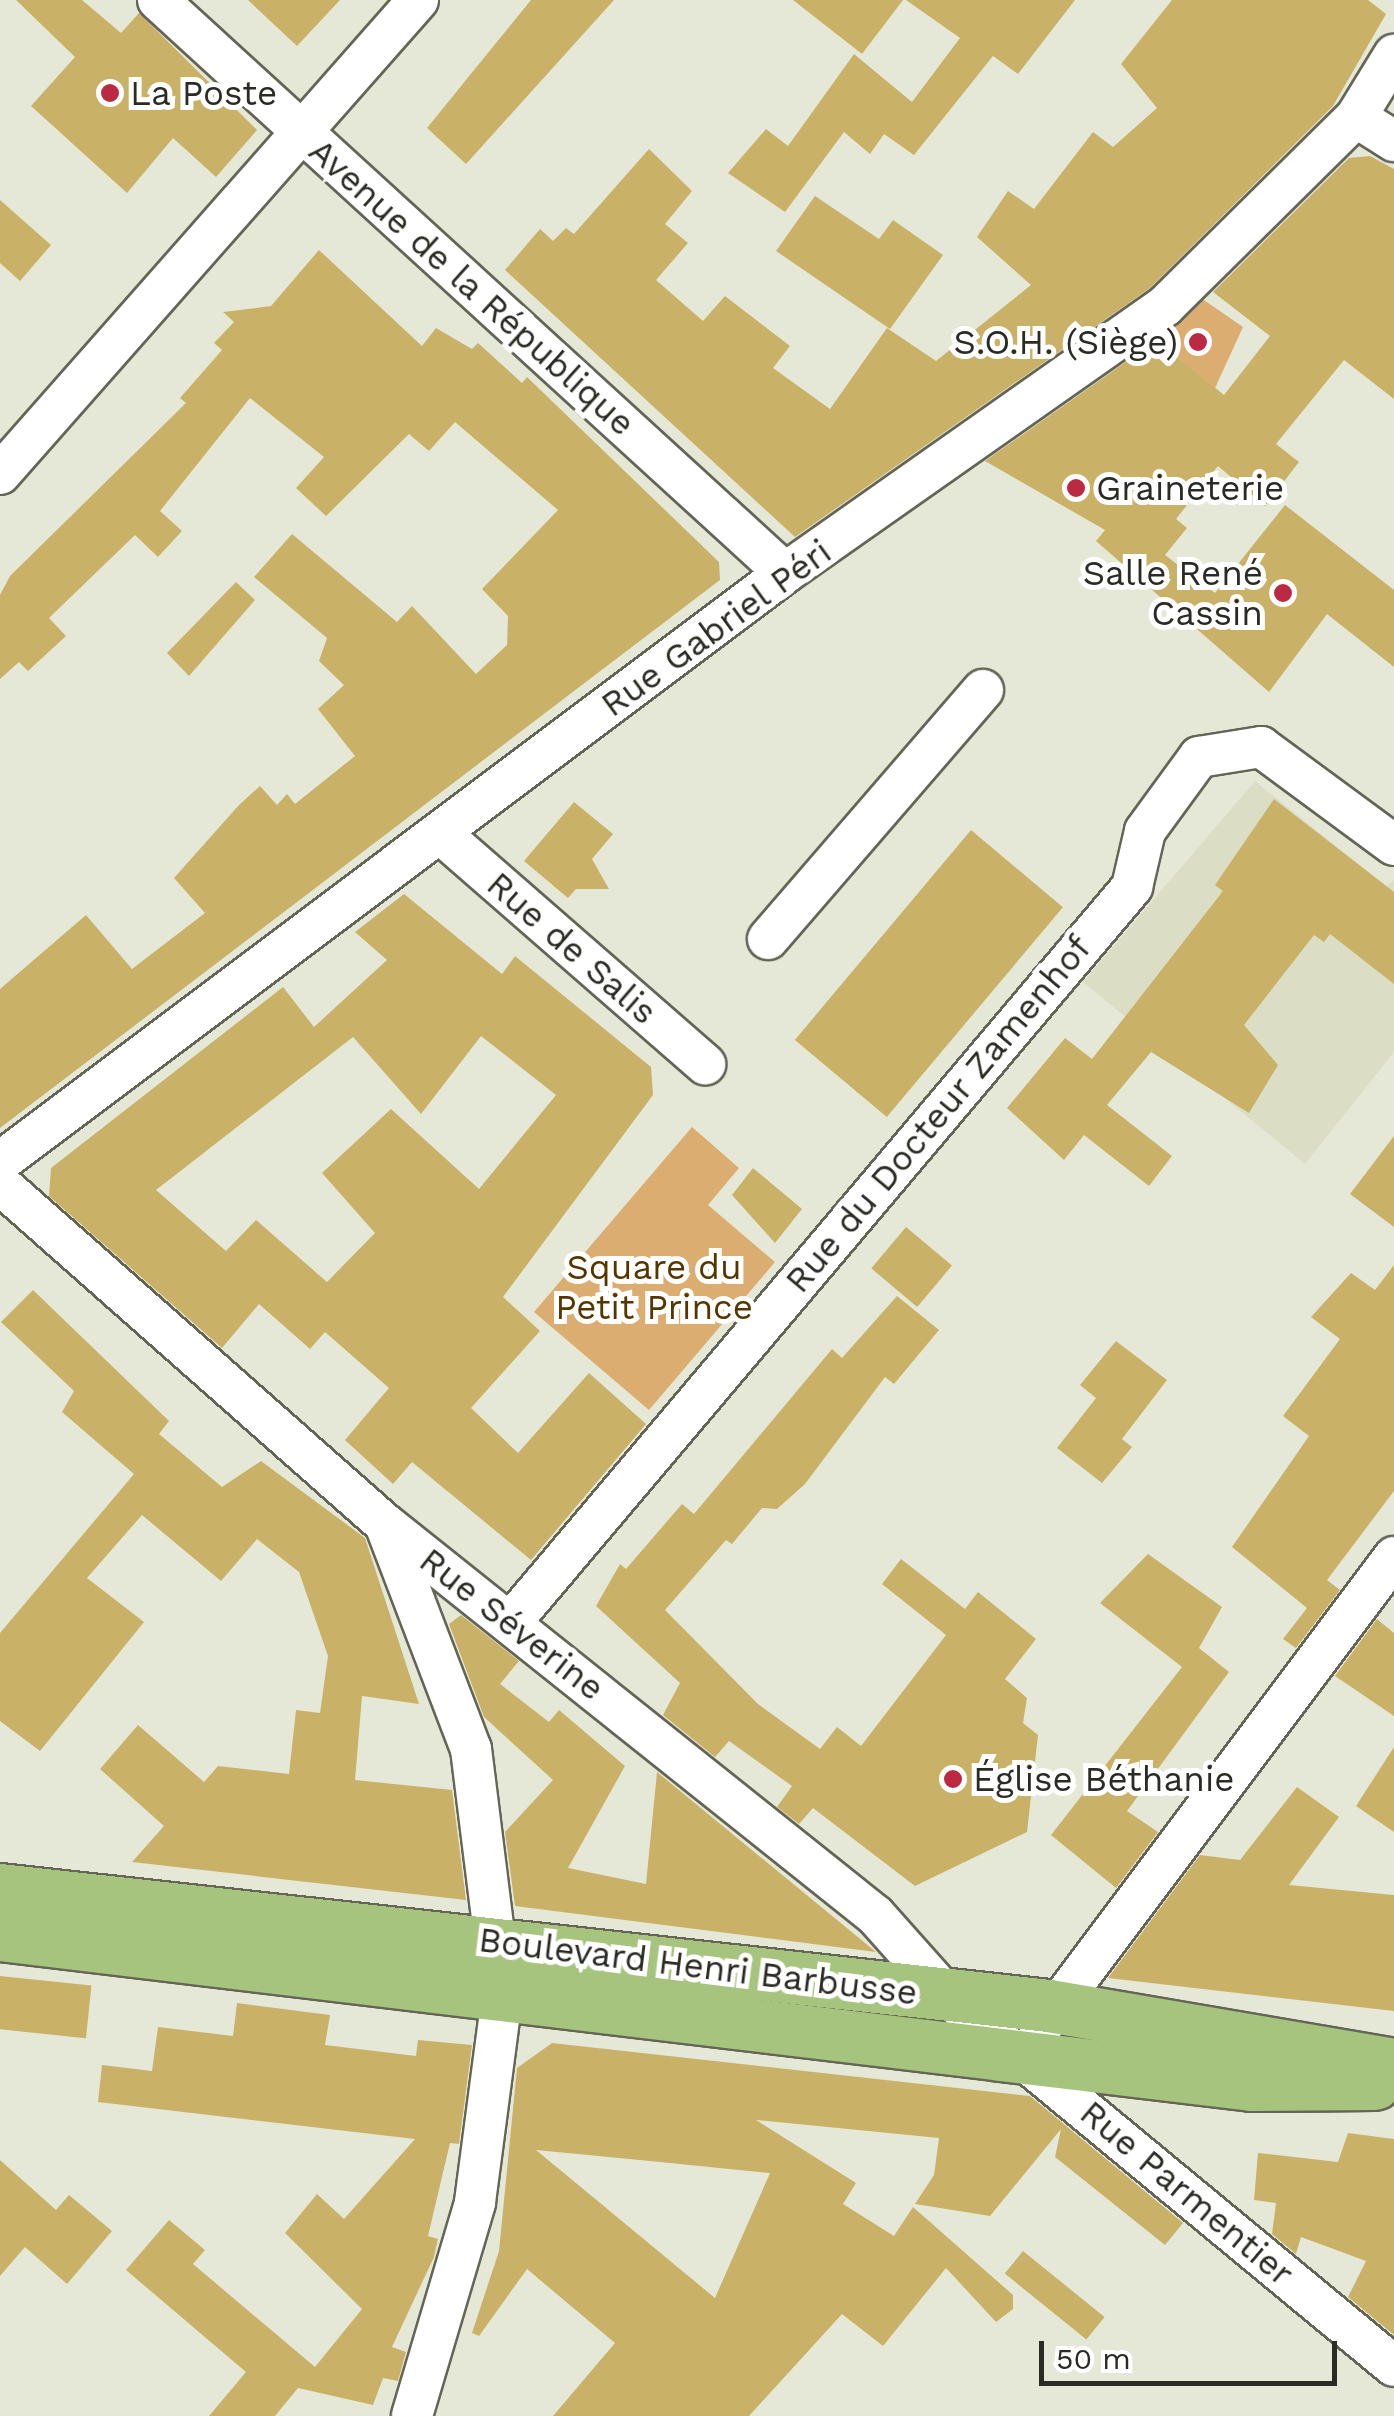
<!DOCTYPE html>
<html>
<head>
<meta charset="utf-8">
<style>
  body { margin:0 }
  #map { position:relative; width:1394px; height:2416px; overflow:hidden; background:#e6e8d7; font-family:"Work Sans",sans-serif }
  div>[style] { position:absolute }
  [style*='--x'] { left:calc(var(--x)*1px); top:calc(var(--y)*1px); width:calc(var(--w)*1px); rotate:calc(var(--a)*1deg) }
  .built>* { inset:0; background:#dbddc5 }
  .green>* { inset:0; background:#dbad70 }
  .building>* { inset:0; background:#c9b268; transform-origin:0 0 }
  .roads { filter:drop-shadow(2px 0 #646556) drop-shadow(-2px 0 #646556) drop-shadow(0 2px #646556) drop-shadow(0 -2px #646556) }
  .minor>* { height:40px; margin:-20px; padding:0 20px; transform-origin:20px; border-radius:20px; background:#fff }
  .major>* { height:52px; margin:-26px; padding:0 26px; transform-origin:26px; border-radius:26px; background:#a7c47f }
  .dots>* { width:28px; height:28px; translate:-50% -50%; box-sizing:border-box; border:5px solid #fff; border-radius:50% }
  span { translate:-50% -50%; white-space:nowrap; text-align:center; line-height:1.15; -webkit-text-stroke:10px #fff; paint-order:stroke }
  .poi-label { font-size:35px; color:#2a2b24 }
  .left { translate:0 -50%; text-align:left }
  .right { translate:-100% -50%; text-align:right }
  .street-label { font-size:35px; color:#2a2b24 }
  .park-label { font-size:35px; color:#553600 }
  .scale { position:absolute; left:1039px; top:2341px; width:298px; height:45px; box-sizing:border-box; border:5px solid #2a2b24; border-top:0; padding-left:12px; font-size:30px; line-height:35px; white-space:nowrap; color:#2a2b24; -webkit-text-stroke:8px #fff; paint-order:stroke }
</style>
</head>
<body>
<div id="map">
  <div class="built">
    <div style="clip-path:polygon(1255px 781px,1386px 886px,1394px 880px,1394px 1052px,1305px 1164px,1083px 982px)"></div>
  </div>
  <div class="green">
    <div style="clip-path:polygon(1201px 298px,1243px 327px,1215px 388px,1157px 340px)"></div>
    <div style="clip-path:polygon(692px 1127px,739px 1168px,708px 1205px,775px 1262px,649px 1410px,534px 1312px)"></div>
  </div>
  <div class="building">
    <div style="clip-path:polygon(16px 0,82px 0,121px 33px,139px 13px,257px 130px,216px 177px,173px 138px,127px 193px,31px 106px,75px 57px)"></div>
    <div style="clip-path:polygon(248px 0,340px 0,297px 46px)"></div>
    <div style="clip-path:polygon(531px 0,614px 0,466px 164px,427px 128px)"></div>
    <div style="clip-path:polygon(793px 0,903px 0,862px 54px)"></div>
    <div style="clip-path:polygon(906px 0,1075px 0,1018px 74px,993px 56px,914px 155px,884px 134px,870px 154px,844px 132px,785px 212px,728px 173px,766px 129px,788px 146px,854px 54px,912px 102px,960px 38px)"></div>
    <div style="clip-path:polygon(1172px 0,1368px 0,1386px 14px,1333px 106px,1150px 288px,795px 537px,505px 270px,540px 229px,553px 241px,566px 228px,574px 234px,649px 149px,692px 191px,665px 224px,688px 243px,656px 280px,703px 321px,725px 296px,790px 346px,773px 368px,830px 409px,887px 328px,936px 361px,1031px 285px,977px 237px,1008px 191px,1034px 209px,1093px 132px,1113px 147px,1157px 108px,1121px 64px)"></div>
    <div style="clip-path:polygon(1370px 156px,1394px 169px,1394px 399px,1344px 360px,1276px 444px,1299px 462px,1265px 506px,1218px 466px,1176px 519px,1187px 528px,1165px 555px,1215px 593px,1285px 505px,1394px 590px,1394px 667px,1327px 614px,1269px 692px,1096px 541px,1105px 530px,985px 461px,1157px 340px,1224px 395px,1270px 336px,1213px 292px,1349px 158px)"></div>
    <div style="clip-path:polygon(815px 196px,879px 239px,893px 220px,943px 255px,890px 329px,776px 251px)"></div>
    <div style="clip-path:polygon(0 200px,51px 245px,20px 281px,0 263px)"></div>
    <div style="clip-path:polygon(319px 250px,422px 346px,436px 328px,472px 349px,478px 343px,522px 383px,527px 377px,719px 562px,720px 580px,0 1128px,0 989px,86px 915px,132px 969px,205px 913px,174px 878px,239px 805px,260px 786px,277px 805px,287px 794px,295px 804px,355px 756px,318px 709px,344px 685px,319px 661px,327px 638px,254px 577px,292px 534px,397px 622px,412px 606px,476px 674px,507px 645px,508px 616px,482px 589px,558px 510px,455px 422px,429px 451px,409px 434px,326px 516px,296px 488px,324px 457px,250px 398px,160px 511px,182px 531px,158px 557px,135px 535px,49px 618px,66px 636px,28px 671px,19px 662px,0 679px,0 595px,10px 576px,186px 403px,180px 398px,222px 350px,214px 343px,234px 322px,223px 312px,271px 306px)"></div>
    <div style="clip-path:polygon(236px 582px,255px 600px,189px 676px,167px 653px)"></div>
    <div style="clip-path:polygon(1274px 799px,1394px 892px,1394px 984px,1330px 934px,1324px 942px,1314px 935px,1244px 1025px,1278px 1065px,1249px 1113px,1151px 1052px,1107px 1105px,1172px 1156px,1149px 1186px,1084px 1135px,1064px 1160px,1007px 1108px,1065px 1038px,1092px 1059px,1223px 891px,1215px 885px)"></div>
    <div style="clip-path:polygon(574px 802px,613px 834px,592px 859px,609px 889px,576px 889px,568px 898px,524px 861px)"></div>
    <div style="left:971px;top:830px;width:120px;height:274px;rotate:40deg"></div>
    <div style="clip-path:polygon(evenodd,404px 894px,502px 974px,515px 956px,651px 1067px,653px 1095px,503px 1297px,540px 1331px,471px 1408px,518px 1453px,589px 1373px,646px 1424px,531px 1560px,412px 1462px,393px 1484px,345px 1440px,389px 1388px,325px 1332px,310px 1349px,259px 1304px,222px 1348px,49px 1196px,51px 1168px,283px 987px,314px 1027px,387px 960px,355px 932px,404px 894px,481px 1036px,556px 1095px,479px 1189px,391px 1109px,322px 1173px,375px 1233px,327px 1282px,256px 1220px,226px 1251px,156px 1190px,353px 1037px,421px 1114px,481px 1036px)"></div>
    <div style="clip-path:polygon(1394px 1136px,1394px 1227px,1350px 1194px)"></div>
    <div style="clip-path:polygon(753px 1168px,802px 1209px,775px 1243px,732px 1195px)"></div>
    <div style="left:906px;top:1227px;width:60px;height:54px;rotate:40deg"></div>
    <div style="clip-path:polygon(1394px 1265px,1394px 1491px,1327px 1580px,1340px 1590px,1296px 1648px,1283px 1639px,1307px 1608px,1232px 1547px,1309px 1436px,1283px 1416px,1340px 1339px,1311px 1317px,1351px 1273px,1375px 1290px)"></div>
    <div style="clip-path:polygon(33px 1290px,169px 1421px,159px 1434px,222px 1487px,261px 1461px,365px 1538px,419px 1704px,362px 1696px,355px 1780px,452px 1790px,466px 1900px,132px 1862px,164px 1826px,100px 1769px,138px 1725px,204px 1782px,218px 1766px,289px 1774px,296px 1710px,320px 1713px,328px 1656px,299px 1572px,257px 1539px,221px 1581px,142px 1515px,87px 1578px,144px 1622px,40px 1751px,0 1721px,0 1633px,134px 1474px,62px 1412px,74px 1391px,1px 1322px)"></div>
    <div style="clip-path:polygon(897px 1296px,939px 1330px,894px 1384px,885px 1377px,805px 1484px,777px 1509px,762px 1508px,732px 1544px,726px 1540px,665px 1610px,758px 1704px,820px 1749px,837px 1727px,861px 1746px,946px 1635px,882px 1584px,901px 1559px,965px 1609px,978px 1592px,1036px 1639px,1005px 1679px,1027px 1698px,1023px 1723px,1038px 1735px,1027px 1832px,915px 1886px,813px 1808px,799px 1824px,777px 1807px,792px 1786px,729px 1741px,715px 1757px,663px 1715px,680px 1683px,596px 1606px,620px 1564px,626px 1569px,682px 1504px,694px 1514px,832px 1349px,842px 1358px)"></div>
    <div style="clip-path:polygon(1116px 1341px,1167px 1380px,1122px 1439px,1132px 1447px,1102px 1483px,1057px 1448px,1096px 1398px,1080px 1385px)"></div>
    <div style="clip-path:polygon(1148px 1554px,1222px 1607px,1199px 1648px,1229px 1672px,1127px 1811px,1158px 1832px,1116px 1888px,1051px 1835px,1182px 1667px,1100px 1603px)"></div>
    <div style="clip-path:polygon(461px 1615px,519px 1661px,500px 1684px,549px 1722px,559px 1710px,625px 1766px,568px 1868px,646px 1884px,657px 1772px,876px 1952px,515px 1906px,505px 1832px,553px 1780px,484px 1717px,449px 1624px)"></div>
    <div style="clip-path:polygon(1377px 1619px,1394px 1633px,1394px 1716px,1335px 1676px)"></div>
    <div style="clip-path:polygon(1394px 1747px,1394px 1832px,1356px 1806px)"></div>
    <div style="clip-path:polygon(1297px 1787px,1339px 1817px,1289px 1885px,1394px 1895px,1394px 2011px,1108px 1978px,1200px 1855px,1240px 1860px)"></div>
    <div style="left:0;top:1976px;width:92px;height:53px;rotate:6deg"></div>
    <div style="clip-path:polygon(237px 2003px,330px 2015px,325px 2045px,416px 2056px,418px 2040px,472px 2045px,459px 2144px,450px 2143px,428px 2236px,438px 2239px,434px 2257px,392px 2347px,406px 2352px,398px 2381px,383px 2378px,373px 2405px,298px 2388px,275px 2416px,209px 2416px,246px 2372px,126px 2270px,169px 2220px,205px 2250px,193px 2264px,315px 2367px,362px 2309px,285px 2233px,317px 2194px,344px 2219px,415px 2139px,98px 2102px,102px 2065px,152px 2071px,158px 2027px,233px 2036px)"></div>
    <div style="clip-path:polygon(evenodd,552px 2043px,1030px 2096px,1183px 2223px,1165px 2245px,1055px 2157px,1061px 2129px,990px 2216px,915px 2204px,934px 2175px,939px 2138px,756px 2120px,856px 2183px,843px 2204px,894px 2236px,913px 2207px,1013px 2295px,1013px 2309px,996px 2322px,946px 2268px,883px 2346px,842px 2314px,749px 2416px,553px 2416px,615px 2343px,527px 2269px,479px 2336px,472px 2333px,499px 2251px,517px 2068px,552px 2043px,536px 2150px,650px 2161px,770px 2173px,715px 2298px,536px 2150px)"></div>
    <div style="clip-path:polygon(1348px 2133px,1394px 2139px,1394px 2335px,1348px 2297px,1366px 2261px,1301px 2237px,1296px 2254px,1272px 2234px,1276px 2203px,1254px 2200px,1258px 2153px,1338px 2162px)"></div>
    <div style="clip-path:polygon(0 2160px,56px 2210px,69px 2195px,112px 2231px,67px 2284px,25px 2247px,0 2276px)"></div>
    <div style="left:1023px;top:2251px;width:105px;height:29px;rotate:39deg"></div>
  </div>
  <div class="roads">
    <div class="minor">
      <div style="--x:158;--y:0;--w:849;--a:42.42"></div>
      <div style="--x:1356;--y:117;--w:45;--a:32.3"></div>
      <div style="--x:0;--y:474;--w:632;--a:-48.59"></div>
      <div style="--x:440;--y:833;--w:352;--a:41.1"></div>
      <div style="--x:768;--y:939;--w:329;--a:-49.2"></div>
      <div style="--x:0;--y:1162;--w:981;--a:-36.88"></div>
      <div style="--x:785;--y:573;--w:464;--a:-35.1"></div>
      <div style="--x:1165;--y:306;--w:269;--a:-44.7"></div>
      <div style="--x:1356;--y:117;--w:73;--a:-58.5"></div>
      <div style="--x:0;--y:1184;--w:514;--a:41.45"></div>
      <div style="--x:385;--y:1524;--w:627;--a:38.59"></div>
      <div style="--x:875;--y:1915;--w:111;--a:48.3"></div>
      <div style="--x:949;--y:1998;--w:577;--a:39.59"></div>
      <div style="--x:385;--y:1524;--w:241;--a:69.1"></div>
      <div style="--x:471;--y:1749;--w:250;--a:82.9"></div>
      <div style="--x:502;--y:1997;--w:208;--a:97.5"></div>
      <div style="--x:475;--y:2203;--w:222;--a:106.5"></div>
      <div style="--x:512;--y:1621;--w:961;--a:-49.81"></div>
      <div style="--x:1132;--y:887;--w:57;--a:-76.9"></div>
      <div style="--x:1145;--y:831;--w:92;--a:-53.9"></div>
      <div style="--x:1199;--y:757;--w:63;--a:-9.2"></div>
      <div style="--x:1261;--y:747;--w:165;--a:36.4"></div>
      <div style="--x:1040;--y:2029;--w:590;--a:-53.13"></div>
    </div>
    <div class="major">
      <div style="--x:0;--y:1890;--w:1055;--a:6.31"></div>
      <div style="--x:1049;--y:2006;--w:350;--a:9.7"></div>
      <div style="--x:0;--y:1935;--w:1261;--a:6.83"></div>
      <div style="--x:1252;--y:2085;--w:123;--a:-0.5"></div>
    </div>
  </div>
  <div class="dots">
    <div style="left:110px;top:93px;background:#bb2a42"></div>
    <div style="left:1198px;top:342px;background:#bb2a42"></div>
    <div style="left:1076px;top:488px;background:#bb2a42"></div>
    <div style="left:1283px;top:593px;background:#bb2a42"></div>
    <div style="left:953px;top:1779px;background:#bb2a42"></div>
  </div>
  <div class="poi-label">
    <span class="left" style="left:130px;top:93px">La Poste</span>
    <span class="right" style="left:1178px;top:342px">S.O.H. (Siège)</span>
    <span class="left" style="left:1096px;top:488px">Graineterie</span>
    <span class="right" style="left:1263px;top:593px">Salle René<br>Cassin</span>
    <span class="left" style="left:973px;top:1779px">Église Béthanie</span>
  </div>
  <div class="street-label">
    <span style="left:472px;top:287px;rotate:42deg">Avenue de la République</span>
    <span style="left:716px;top:628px;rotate:-36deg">Rue Gabriel Péri</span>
    <span style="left:572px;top:948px;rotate:41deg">Rue de Salis</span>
    <span style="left:938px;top:1114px;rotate:-50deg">Rue du Docteur Zamenhof</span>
    <span style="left:512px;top:1624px;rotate:38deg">Rue Séverine</span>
    <span style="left:698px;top:1966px;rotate:7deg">Boulevard Henri Barbusse</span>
    <span style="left:1187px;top:2193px;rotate:40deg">Rue Parmentier</span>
  </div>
  <div class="park-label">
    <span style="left:654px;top:1287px">Square du<br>Petit Prince</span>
  </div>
  <div class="scale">50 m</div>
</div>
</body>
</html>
